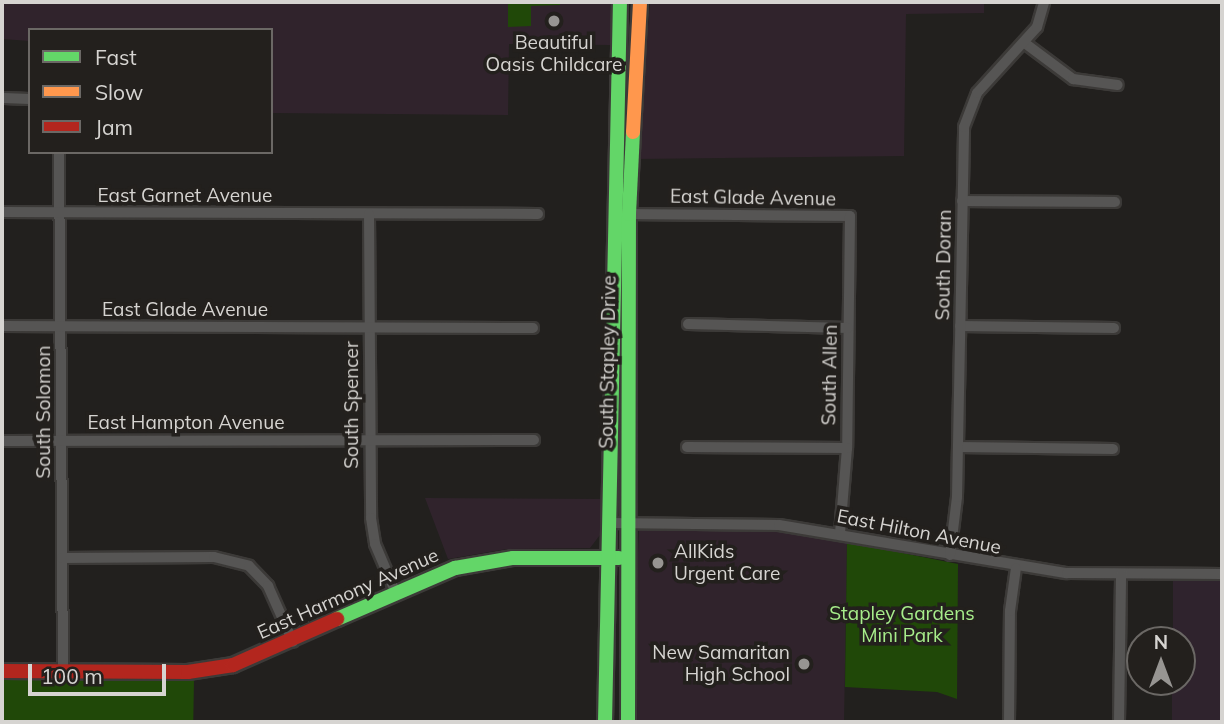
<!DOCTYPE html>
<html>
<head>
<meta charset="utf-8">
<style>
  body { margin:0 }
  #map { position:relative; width:1224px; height:724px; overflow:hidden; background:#22201e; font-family:Mulish,sans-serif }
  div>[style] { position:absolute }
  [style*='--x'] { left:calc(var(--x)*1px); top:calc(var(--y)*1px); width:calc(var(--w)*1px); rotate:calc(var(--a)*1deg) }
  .commercial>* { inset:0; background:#30232c }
  .education>* { inset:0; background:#2f232d }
  .green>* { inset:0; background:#204808; transform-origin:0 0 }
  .roads { filter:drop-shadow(2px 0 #3c3a38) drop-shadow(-2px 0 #3c3a38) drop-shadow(0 2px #3c3a38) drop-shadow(0 -2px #3c3a38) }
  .street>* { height:10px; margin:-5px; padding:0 5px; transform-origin:5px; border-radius:5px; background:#565554 }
  .fast>* { height:14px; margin:-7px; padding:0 7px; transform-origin:7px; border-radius:7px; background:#63d668 }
  .slow>* { height:14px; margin:-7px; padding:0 7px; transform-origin:7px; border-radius:7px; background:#ff974d }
  .jam>* { height:14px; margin:-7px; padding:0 7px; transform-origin:7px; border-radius:7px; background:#b3261e }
  .dots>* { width:19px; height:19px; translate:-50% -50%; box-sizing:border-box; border:4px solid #23201d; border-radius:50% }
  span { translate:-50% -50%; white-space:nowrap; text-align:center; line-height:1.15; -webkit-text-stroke:7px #23201d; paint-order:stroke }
  .poi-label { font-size:19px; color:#d6d4d1 }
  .left { translate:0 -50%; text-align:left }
  .right { translate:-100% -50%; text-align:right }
  .street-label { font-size:19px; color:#d6d4d1 }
  .park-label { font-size:19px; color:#a7ed8b }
  .frame { position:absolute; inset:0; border:4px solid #d6d4d1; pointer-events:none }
  .legend { position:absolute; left:28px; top:28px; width:245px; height:126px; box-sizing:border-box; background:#23201d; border:2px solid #6b6865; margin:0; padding:9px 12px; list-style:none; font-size:21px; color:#d6d4d1 }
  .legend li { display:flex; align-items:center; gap:14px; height:35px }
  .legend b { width:35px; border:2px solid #6b6865 }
  .north { position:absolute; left:1126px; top:626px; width:70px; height:70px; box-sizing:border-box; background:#23201d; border:2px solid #6b6865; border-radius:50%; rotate:0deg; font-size:19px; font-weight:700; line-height:28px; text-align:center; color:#d6d4d1 }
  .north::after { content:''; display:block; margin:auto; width:24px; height:32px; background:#979592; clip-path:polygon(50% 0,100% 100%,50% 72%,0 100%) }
  .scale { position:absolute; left:28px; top:664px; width:138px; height:32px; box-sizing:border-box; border:4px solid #d6d4d1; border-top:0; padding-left:9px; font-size:21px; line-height:24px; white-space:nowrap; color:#d6d4d1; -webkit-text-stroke:5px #23201d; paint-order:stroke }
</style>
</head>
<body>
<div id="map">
  <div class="commercial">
    <div style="clip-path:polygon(2px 2px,611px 2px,610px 45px,509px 44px,508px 115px,271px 113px,271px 30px,30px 30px,30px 41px,2px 39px)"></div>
    <div style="clip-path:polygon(650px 2px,984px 2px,984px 13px,906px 14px,904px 156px,637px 159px)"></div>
    <div style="clip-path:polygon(425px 498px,600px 499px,600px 535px,590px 548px,507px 549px,448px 559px)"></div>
    <div style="clip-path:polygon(639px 530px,785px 531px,847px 542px,844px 722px,637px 722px,634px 639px)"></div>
  </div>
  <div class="education">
    <div style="clip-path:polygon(1173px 581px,1222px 581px,1222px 722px,1172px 722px,1172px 682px,1182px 682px,1182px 640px,1173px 640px)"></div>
  </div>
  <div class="green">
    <div style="clip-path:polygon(508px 2px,560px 2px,560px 5px,531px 6px,531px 26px,508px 27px)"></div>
    <div style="clip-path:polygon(847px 542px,958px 564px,957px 699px,937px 692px,845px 687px)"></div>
    <div style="left:2px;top:677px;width:192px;height:45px;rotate:1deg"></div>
  </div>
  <div class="roads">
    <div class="street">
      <div style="--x:1026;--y:44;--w:59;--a:36.7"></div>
      <div style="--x:1073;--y:79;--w:45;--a:7.6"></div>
      <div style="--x:2;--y:98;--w:28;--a:2"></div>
      <div style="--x:59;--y:152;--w:520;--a:89.56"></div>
      <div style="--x:962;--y:201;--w:153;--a:0.4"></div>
      <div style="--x:2;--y:212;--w:536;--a:0.21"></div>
      <div style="--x:369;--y:214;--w:304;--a:89.6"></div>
      <div style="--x:371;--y:518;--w:26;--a:81"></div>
      <div style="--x:375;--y:544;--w:51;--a:66.9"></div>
      <div style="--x:623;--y:214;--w:227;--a:0.5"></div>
      <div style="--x:850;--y:216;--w:232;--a:90.7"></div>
      <div style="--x:847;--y:448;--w:86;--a:94.7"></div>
      <div style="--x:688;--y:324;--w:160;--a:1.4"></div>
      <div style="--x:2;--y:326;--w:531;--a:0.22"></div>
      <div style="--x:960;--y:326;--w:154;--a:0.7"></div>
      <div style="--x:2;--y:441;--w:532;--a:-0.11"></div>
      <div style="--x:687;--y:447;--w:160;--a:0.4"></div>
      <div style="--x:958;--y:447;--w:155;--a:0.7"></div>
      <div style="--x:610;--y:523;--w:169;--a:0.7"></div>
      <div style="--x:779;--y:525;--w:292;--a:9.5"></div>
      <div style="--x:1067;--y:573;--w:155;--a:0.4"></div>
      <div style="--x:950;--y:555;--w:58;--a:-83.1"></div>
      <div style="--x:957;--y:497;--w:370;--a:-88.9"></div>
      <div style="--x:964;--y:127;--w:36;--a:-69"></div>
      <div style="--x:977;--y:93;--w:89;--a:-47.7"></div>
      <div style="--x:1037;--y:27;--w:26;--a:-74"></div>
      <div style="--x:62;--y:558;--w:152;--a:-0.4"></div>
      <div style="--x:214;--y:557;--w:36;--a:14"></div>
      <div style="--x:249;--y:566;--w:28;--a:46"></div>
      <div style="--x:268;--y:586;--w:61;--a:65.9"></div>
      <div style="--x:1009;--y:722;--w:111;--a:-89.5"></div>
      <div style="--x:1010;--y:611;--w:43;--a:-82.1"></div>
      <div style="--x:1119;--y:722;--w:148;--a:-89.2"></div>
    </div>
    <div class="fast">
      <div style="--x:337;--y:619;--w:129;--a:-23.4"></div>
      <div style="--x:455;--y:568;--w:59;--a:-9.8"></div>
      <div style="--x:513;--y:558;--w:106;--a:0"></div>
      <div style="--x:605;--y:722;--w:720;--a:-88.81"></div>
      <div style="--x:628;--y:722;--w:508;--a:-89.89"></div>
      <div style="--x:629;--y:214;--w:82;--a:-87.2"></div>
    </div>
    <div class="slow">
      <div style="--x:633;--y:132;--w:130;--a:-86.9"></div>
    </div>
    <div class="jam">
      <div style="--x:2;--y:671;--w:186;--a:0.3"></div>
      <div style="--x:188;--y:672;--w:46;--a:-8.8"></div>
      <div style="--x:233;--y:665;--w:114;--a:-23.9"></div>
    </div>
  </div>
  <div class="dots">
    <div style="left:554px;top:21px;background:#979592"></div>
    <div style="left:658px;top:563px;background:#979592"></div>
    <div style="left:804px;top:664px;background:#979592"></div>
  </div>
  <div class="poi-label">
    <span style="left:554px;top:54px">Beautiful<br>Oasis Childcare</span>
    <span class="left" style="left:674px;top:563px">AllKids<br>Urgent Care</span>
    <span class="right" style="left:790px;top:664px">New Samaritan<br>High School</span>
  </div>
  <div class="street-label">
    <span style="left:185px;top:196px">East Garnet Avenue</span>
    <span style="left:753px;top:198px;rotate:1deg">East Glade Avenue</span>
    <span style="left:944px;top:265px;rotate:-89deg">South Doran</span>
    <span style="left:185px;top:310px">East Glade Avenue</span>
    <span style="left:608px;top:362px;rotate:-89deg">South Stapley Drive</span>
    <span style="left:830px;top:375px;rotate:-89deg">South Allen</span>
    <span style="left:352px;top:405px;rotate:-90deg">South Spencer</span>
    <span style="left:44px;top:412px;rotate:-90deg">South Solomon</span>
    <span style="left:186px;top:423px">East Hampton Avenue</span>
    <span style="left:919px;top:532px;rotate:11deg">East Hilton Avenue</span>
    <span style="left:348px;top:594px;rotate:-24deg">East Harmony Avenue</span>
  </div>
  <div class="park-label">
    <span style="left:902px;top:625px">Stapley Gardens<br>Mini Park</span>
  </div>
  <div class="frame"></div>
  <ul class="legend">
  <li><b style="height:9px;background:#63d668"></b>Fast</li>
  <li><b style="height:9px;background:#ff974d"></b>Slow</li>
  <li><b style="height:9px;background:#b3261e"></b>Jam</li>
  </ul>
  <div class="north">N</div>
  <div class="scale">100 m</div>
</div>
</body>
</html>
